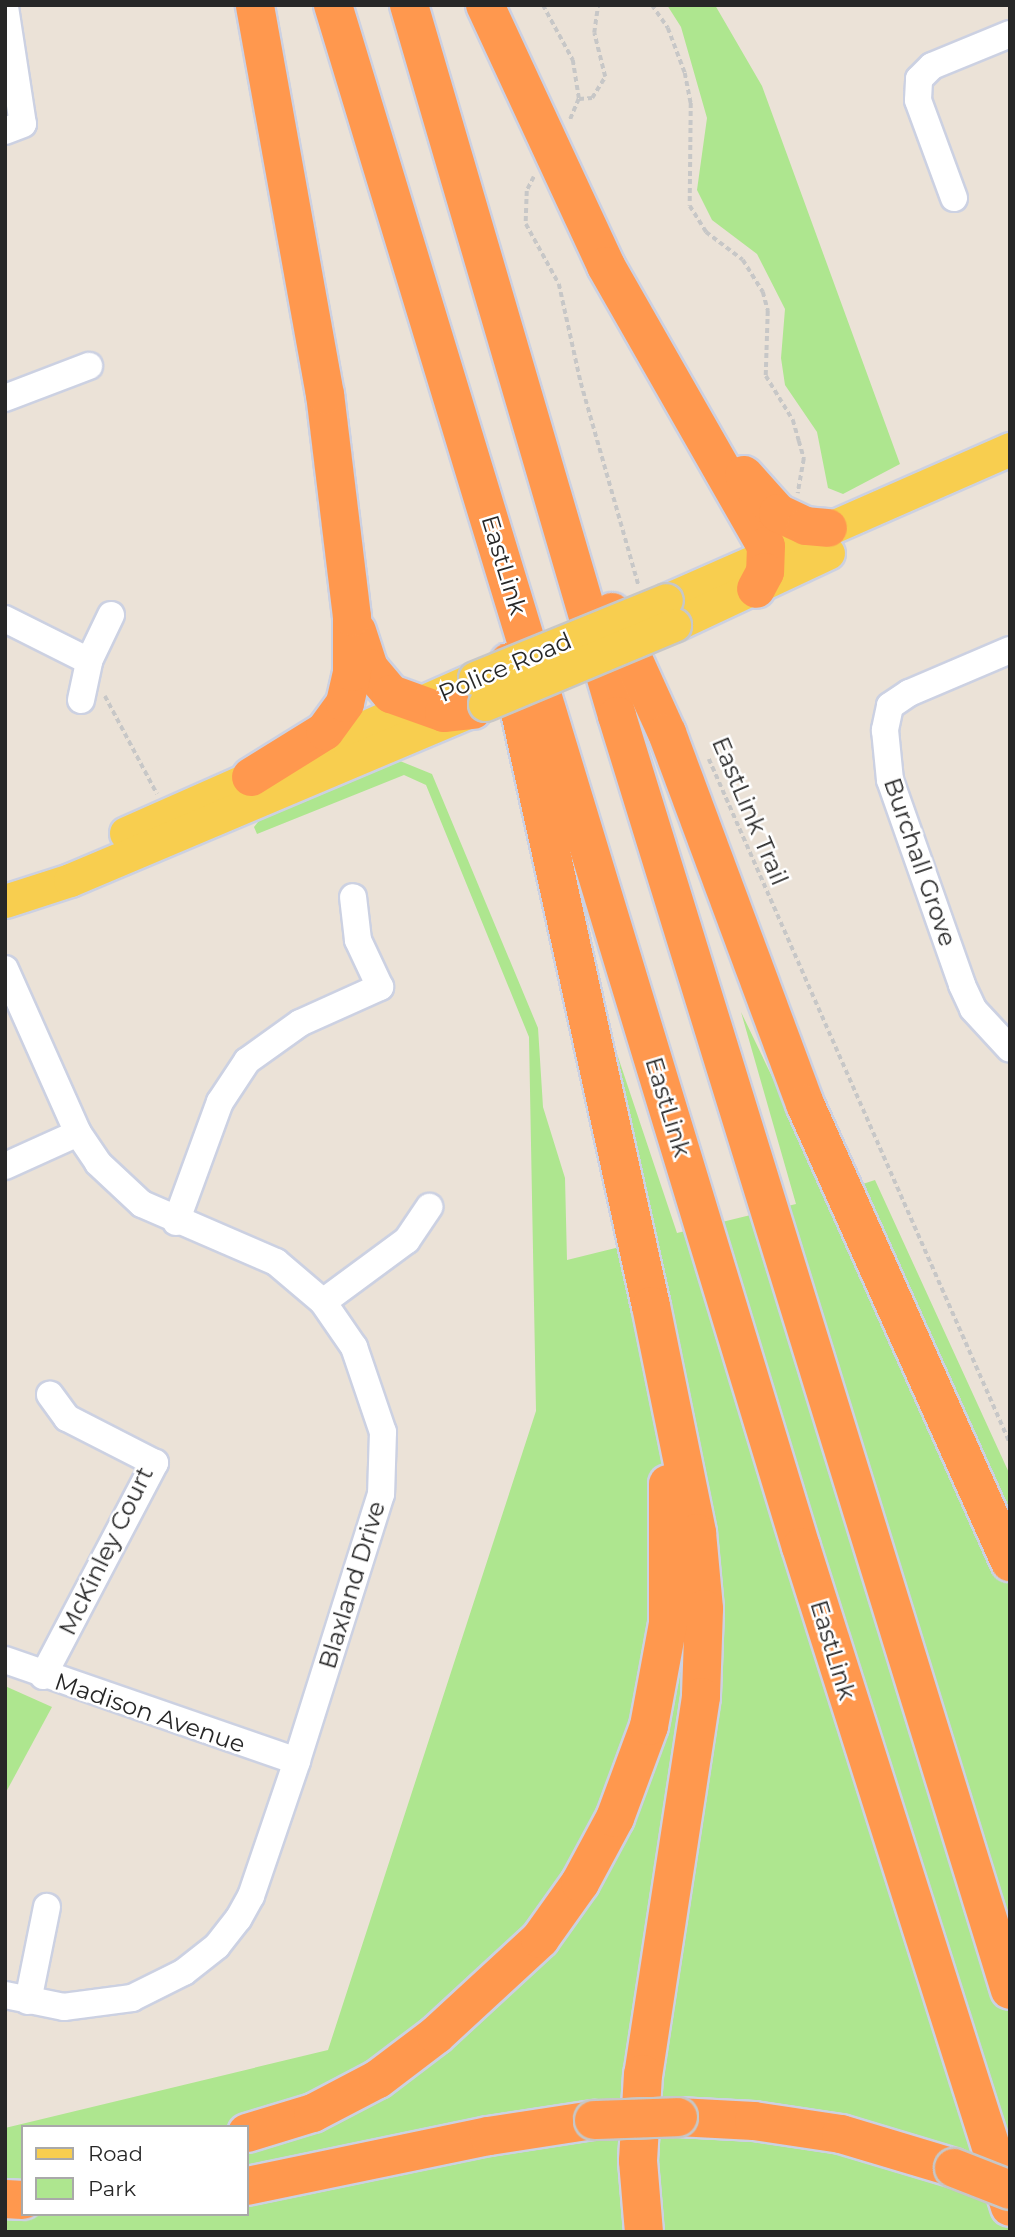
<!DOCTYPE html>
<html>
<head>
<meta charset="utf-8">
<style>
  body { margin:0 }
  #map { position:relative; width:1015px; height:2237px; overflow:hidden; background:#ebe2d7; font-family:Montserrat,sans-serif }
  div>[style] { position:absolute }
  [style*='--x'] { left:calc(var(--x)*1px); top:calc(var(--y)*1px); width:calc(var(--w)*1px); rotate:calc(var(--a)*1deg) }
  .green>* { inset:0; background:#aee68f }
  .path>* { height:3.5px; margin-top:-1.75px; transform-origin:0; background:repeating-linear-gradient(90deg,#c7c7c7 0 5px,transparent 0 8.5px) }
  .roads { filter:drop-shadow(2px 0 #ccd1e2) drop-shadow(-2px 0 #ccd1e2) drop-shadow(0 2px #ccd1e2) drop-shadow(0 -2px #ccd1e2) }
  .minor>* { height:26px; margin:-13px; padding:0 13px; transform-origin:13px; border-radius:13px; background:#fff }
  .major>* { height:33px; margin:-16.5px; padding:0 16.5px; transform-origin:16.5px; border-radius:16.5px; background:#f8ce4f }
  .highway>* { height:38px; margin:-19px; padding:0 19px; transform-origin:19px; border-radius:19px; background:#ff984e }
  .bridges { filter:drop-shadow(2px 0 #c7c7c7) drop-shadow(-2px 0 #c7c7c7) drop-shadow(0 2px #c7c7c7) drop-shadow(0 -2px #c7c7c7) }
  .major-bridge>* { height:33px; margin:-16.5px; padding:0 16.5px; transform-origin:16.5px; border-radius:16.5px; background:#f8ce4f }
  .highway-bridge>* { height:38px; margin:-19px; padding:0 19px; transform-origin:19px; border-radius:19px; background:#ff984e }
  span { translate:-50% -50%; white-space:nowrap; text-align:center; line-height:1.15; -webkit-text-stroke:5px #fff; paint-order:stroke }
  .street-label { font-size:24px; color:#272727 }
  .frame { position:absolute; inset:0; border:7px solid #272727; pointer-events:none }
  .legend { position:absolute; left:21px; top:2125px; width:228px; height:91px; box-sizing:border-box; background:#fff; border:2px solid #a9a9a9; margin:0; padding:9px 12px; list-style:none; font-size:21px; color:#272727 }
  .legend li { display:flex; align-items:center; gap:14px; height:35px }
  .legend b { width:35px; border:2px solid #a9a9a9 }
</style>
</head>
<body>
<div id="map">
  <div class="green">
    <div style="clip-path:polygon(667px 5px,715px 5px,762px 86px,900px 464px,843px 494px,828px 488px,817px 432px,785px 385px,781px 358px,785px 309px,757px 254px,712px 220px,697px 190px,707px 118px,681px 27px)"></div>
    <div style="clip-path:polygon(evenodd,400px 761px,432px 774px,538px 1028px,543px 1107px,565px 1178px,567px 1260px,648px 1240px,612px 1039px,677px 1233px,796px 1204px,741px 1012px,829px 1195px,875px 1180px,1010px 1475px,1010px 2232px,5px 2232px,5px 2128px,328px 2050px,536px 1411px,529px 1037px,426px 785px,404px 775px,257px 834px,254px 827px,262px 817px,400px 761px,23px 2127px,247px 2127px,247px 2214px,23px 2214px,23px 2127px)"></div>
    <div style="clip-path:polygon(5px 1686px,52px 1707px,5px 1794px)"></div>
  </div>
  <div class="path">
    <div style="--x:543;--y:5;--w:63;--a:61.4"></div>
    <div style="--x:573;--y:60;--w:39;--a:81"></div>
    <div style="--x:579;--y:99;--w:25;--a:113"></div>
    <div style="--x:652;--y:5;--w:28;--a:55"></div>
    <div style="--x:668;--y:28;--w:48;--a:69.3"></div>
    <div style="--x:685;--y:73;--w:31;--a:79"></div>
    <div style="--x:691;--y:103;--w:103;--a:90.6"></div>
    <div style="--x:690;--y:206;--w:31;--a:58"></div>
    <div style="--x:706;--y:232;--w:46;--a:37.1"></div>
    <div style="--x:743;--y:260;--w:38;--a:58"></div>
    <div style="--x:763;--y:292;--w:20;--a:75"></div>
    <div style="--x:768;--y:311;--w:65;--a:91.8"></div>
    <div style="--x:766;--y:376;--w:52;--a:58.5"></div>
    <div style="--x:793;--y:420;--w:22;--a:74"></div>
    <div style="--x:799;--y:441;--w:19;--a:74"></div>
    <div style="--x:804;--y:459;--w:35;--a:100"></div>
    <div style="--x:579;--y:99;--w:13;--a:-4"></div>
    <div style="--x:592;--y:98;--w:25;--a:-58"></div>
    <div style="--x:605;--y:77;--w:45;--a:-104"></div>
    <div style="--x:594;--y:33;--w:28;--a:-82"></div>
    <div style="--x:534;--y:177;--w:16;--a:117"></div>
    <div style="--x:527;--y:191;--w:33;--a:92"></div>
    <div style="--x:526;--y:224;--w:68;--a:61.2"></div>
    <div style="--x:559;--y:284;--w:101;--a:77.5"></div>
    <div style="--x:581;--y:383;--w:211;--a:74.1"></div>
    <div style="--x:105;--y:696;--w:111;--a:62"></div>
    <div style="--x:709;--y:759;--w:747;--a:66.25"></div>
  </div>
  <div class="roads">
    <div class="minor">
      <div style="--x:5;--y:7;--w:118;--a:81.3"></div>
      <div style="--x:23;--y:124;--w:19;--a:159"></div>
      <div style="--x:954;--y:198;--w:104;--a:-110.2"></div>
      <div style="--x:918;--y:100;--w:21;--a:-87"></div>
      <div style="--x:919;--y:79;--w:18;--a:-45"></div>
      <div style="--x:932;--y:66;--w:84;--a:-22.3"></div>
      <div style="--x:5;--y:398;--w:90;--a:-20.9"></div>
      <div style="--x:5;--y:619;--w:94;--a:26.6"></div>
      <div style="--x:1010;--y:650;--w:110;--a:156.9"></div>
      <div style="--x:909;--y:693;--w:23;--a:146"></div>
      <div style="--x:890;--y:706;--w:25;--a:102"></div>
      <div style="--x:885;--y:730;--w:50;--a:84.3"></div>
      <div style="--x:890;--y:780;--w:217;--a:70.6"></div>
      <div style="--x:962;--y:985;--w:26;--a:65"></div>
      <div style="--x:973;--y:1009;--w:54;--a:47.2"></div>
      <div style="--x:81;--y:700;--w:40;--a:-78"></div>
      <div style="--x:89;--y:661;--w:51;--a:-64.4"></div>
      <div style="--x:5;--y:969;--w:180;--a:66"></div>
      <div style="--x:78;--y:1133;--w:36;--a:56"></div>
      <div style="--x:98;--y:1163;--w:60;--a:43"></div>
      <div style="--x:142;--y:1204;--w:146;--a:23.4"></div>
      <div style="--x:276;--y:1262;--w:62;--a:40.4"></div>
      <div style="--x:323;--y:1302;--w:55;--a:55.4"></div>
      <div style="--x:354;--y:1347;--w:90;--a:71.2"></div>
      <div style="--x:383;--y:1432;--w:62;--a:91.8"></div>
      <div style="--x:381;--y:1494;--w:280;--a:107.5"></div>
      <div style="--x:297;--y:1761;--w:143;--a:108.8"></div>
      <div style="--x:251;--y:1896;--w:26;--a:119"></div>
      <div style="--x:238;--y:1919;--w:34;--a:128"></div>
      <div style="--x:217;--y:1946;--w:42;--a:141.8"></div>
      <div style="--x:184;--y:1972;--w:58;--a:153.4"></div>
      <div style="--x:132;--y:1998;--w:69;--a:172.5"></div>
      <div style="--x:64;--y:2007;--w:60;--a:-168.5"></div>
      <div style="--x:5;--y:1166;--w:80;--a:-24.3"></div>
      <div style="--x:176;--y:1222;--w:128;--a:-69.9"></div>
      <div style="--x:220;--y:1102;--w:49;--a:-56.6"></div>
      <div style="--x:247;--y:1061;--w:65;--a:-35.6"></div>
      <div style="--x:300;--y:1023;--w:88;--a:-24.2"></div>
      <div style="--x:380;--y:987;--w:52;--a:-115.1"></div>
      <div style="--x:358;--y:940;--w:43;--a:-96.6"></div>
      <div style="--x:323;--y:1302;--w:104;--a:-36.4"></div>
      <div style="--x:407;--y:1240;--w:40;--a:-56"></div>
      <div style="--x:5;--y:1660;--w:309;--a:19.1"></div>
      <div style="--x:43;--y:1676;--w:241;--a:-62.3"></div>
      <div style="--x:155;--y:1463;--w:99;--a:-152.9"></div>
      <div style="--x:67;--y:1418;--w:29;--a:-126"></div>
      <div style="--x:28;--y:2001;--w:96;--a:-78.6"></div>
    </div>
    <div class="major">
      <div style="--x:666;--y:600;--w:376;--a:-23.7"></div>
      <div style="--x:674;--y:625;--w:170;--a:-25.1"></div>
      <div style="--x:126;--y:833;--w:382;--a:-23.9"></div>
      <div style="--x:5;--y:901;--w:68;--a:-17.9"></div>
      <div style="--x:70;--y:880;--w:434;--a:-22.9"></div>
    </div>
    <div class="highway">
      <div style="--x:333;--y:5;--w:1611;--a:73.12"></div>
      <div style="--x:801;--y:1547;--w:692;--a:72.43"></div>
      <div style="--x:409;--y:5;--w:741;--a:73.69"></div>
      <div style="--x:617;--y:716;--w:1333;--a:72.86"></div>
      <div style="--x:485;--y:5;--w:288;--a:65.1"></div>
      <div style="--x:606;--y:266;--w:322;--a:60.3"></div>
      <div style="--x:766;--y:546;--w:26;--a:92"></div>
      <div style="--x:765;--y:572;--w:19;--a:118"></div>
      <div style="--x:744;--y:475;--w:51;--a:48.2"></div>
      <div style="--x:778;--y:513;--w:31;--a:25"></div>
      <div style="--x:806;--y:526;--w:22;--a:5"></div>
      <div style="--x:612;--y:612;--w:133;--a:65.6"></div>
      <div style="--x:667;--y:733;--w:396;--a:69.6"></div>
      <div style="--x:805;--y:1104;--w:502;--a:65.89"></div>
      <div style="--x:357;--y:631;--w:39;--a:72"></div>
      <div style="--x:369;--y:668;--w:34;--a:50"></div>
      <div style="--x:391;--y:694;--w:56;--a:19.7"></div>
      <div style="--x:444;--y:713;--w:29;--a:-6"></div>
      <div style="--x:509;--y:662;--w:659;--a:77.57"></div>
      <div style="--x:651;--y:1306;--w:232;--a:78.5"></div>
      <div style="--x:697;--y:1533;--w:76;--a:84.7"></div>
      <div style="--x:704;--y:1609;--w:88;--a:92"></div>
      <div style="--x:701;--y:1697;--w:381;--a:98.7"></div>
      <div style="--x:643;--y:2074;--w:87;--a:93.3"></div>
      <div style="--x:638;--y:2161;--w:71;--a:85.2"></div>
      <div style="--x:251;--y:777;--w:87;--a:-31.9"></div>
      <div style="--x:325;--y:731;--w:34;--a:-54"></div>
      <div style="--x:345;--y:703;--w:32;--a:-77"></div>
      <div style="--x:352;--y:672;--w:55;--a:-90"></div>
      <div style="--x:352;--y:617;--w:224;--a:-96.9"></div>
      <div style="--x:325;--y:395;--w:396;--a:-100.2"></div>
      <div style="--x:678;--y:2117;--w:76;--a:3"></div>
      <div style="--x:754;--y:2121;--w:88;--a:8.5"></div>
      <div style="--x:841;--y:2134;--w:118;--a:16.7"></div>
      <div style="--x:247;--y:2133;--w:69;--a:-16.9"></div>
      <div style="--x:313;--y:2113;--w:73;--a:-27.6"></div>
      <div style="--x:378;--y:2079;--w:73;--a:-37.2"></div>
      <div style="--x:436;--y:2035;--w:142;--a:-42.7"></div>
      <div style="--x:540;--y:1939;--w:69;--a:-54.5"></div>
      <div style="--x:580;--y:1883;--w:74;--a:-61.7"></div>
      <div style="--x:615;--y:1818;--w:98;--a:-69.7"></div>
      <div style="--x:649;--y:1726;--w:105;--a:-79.5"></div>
      <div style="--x:668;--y:1623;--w:139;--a:-90"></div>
      <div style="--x:247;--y:2186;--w:247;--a:-11.7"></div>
      <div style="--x:489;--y:2136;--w:106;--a:-8.7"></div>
      <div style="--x:5;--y:2199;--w:18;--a:3"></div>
    </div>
  </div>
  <div class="bridges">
    <div class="major-bridge">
      <div style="--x:475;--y:678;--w:206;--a:-22.2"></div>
      <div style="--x:485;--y:704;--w:205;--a:-22.7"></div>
    </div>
    <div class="highway-bridge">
      <div style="--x:594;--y:2120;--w:84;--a:-2"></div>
      <div style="--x:954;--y:2168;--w:60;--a:21.4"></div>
    </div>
  </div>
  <div class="street-label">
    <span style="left:504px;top:565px;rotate:73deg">EastLink</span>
    <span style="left:505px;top:667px;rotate:-23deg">Police Road</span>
    <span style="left:750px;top:811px;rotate:67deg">EastLink Trail</span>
    <span style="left:920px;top:862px;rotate:71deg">Burchall Grove</span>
    <span style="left:668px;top:1107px;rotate:73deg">EastLink</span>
    <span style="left:106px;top:1551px;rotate:-64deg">McKinley Court</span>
    <span style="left:352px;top:1585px;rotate:-73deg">Blaxland Drive</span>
    <span style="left:833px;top:1650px;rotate:73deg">EastLink</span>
    <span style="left:150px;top:1713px;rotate:19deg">Madison Avenue</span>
  </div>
  <div class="frame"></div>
  <ul class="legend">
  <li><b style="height:9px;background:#f8ce4f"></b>Road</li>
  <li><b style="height:19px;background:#aee68f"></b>Park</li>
  </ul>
</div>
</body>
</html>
